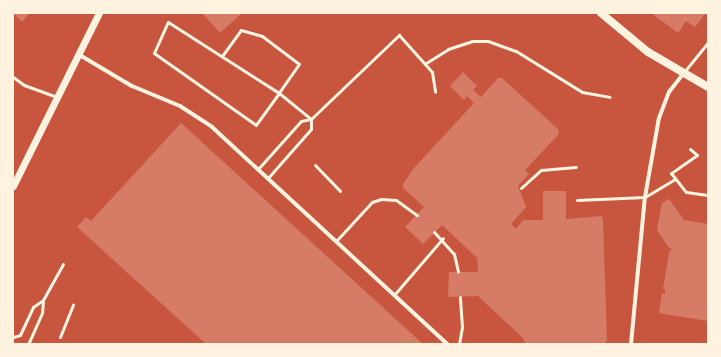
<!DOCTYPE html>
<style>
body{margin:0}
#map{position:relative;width:721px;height:357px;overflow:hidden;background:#c8553d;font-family:Poppins,sans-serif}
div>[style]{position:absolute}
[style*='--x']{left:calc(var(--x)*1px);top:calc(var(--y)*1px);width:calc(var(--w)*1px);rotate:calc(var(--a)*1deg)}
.building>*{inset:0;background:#d67c66}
.service>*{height:3px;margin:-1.5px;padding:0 1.5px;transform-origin:1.5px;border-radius:1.5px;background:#fff3e0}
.minor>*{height:4px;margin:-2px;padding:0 2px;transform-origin:2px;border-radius:2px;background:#fff3e0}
.tertiary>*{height:7px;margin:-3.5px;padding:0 3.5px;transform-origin:3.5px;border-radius:3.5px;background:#fff3e0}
.secondary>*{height:8px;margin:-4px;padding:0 4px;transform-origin:4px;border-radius:4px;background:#fff3e0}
span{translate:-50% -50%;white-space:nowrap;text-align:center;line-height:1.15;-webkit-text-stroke:3px #fff3e0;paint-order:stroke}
.frame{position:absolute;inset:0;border:14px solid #fff3e0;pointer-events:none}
</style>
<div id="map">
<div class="building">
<i style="clip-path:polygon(13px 13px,30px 13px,22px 22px)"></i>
<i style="clip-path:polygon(202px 13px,242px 13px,220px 33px)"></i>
<i style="clip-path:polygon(651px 13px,706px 13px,695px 27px,686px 21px,678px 33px)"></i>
<i style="clip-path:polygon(463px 72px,477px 86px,473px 90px,481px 97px,498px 78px,502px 78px,558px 129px,559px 134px,525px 170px,529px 174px,518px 186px,526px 207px,511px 224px,516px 229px,523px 220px,543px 220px,543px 191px,566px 191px,566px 219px,601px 216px,603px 219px,607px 340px,605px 343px,525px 344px,524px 339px,478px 296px,448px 297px,449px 272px,478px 272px,477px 258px,442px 225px,423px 244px,405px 227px,424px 207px,403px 188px,403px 184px,414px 168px,474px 103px,467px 96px,464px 100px,450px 86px)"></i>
<i style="clip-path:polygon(181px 123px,423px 344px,206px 344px,77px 227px,86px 217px,91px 221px)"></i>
<i style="clip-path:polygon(669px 199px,684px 220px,708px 224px,708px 321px,659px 313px,662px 293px,665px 294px,665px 289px,663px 289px,669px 253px,672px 248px,669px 248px,657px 230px,662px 203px)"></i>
</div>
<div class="service">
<i style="--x:222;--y:56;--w:32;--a:-54"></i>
<i style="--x:241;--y:30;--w:22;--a:16"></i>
<i style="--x:262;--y:36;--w:46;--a:37.1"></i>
<i style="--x:299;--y:64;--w:35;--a:125"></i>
<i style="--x:279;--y:93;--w:39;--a:126"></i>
<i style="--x:256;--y:125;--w:125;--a:-144.8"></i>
<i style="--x:154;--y:53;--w:34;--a:-66"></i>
<i style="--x:168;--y:22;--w:132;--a:32.6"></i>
<i style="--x:279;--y:93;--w:41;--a:39.1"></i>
<i style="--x:311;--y:119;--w:10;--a:90"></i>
<i style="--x:311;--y:129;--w:65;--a:131.3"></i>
<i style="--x:426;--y:63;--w:26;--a:-32"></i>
<i style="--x:448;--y:49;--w:25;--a:-18"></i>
<i style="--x:472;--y:41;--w:16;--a:0"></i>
<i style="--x:488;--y:41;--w:30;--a:20"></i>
<i style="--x:516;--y:51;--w:78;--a:31.8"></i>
<i style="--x:582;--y:92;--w:28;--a:10"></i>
<i style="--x:684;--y:72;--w:38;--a:-51"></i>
<i style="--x:13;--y:77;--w:14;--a:36"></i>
<i style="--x:24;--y:85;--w:35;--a:20"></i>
<i style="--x:690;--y:149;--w:9;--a:41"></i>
<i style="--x:697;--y:155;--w:32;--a:145"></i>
<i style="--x:671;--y:173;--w:24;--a:52"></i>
<i style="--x:686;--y:192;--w:22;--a:8"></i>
<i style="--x:315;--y:165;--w:36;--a:46"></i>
<i style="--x:258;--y:169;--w:64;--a:-48.1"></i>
<i style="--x:301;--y:121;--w:10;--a:-11"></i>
<i style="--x:311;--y:119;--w:122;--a:-43.7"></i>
<i style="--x:399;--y:35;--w:50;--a:48.3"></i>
<i style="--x:432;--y:72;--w:20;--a:81"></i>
<i style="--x:521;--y:188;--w:27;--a:-42"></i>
<i style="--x:541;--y:170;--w:35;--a:-5"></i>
<i style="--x:577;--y:200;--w:68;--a:-2.5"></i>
<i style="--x:645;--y:197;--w:35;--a:-31"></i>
<i style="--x:434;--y:232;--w:30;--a:48"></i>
<i style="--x:454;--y:254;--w:18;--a:77"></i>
<i style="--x:337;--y:240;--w:52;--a:-47.4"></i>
<i style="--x:372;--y:202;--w:9;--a:-18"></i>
<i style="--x:381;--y:199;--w:15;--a:4"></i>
<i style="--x:396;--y:200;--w:26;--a:36"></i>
<i style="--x:394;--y:295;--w:75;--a:-49.3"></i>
<i style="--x:43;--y:300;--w:41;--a:-60.9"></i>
<i style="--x:13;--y:337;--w:7;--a:-16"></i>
<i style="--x:20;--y:335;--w:31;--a:-65"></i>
<i style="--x:33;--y:307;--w:12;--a:-35"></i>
<i style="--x:43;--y:300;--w:13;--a:94"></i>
<i style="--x:42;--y:313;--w:34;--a:114"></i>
<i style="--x:60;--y:337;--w:35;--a:-68"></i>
<i style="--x:459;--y:344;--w:17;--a:-80"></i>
<i style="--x:462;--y:327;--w:30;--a:-94"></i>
</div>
<div class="minor">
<i style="--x:78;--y:54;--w:63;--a:30.7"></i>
<i style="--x:132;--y:86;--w:52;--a:22.6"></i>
<i style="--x:180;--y:106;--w:38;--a:33"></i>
<i style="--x:212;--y:127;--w:320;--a:42.7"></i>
<i style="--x:631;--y:344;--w:148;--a:-84.6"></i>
<i style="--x:645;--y:197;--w:80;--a:-80"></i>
<i style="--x:659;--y:118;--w:28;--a:-69"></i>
<i style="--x:669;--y:92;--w:23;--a:-52"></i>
</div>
<div class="tertiary">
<i style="--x:13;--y:186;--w:193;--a:-63.6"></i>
</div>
<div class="secondary">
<i style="--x:601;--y:13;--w:61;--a:39.7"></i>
<i style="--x:648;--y:52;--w:69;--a:30.3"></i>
</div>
<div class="frame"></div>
</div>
